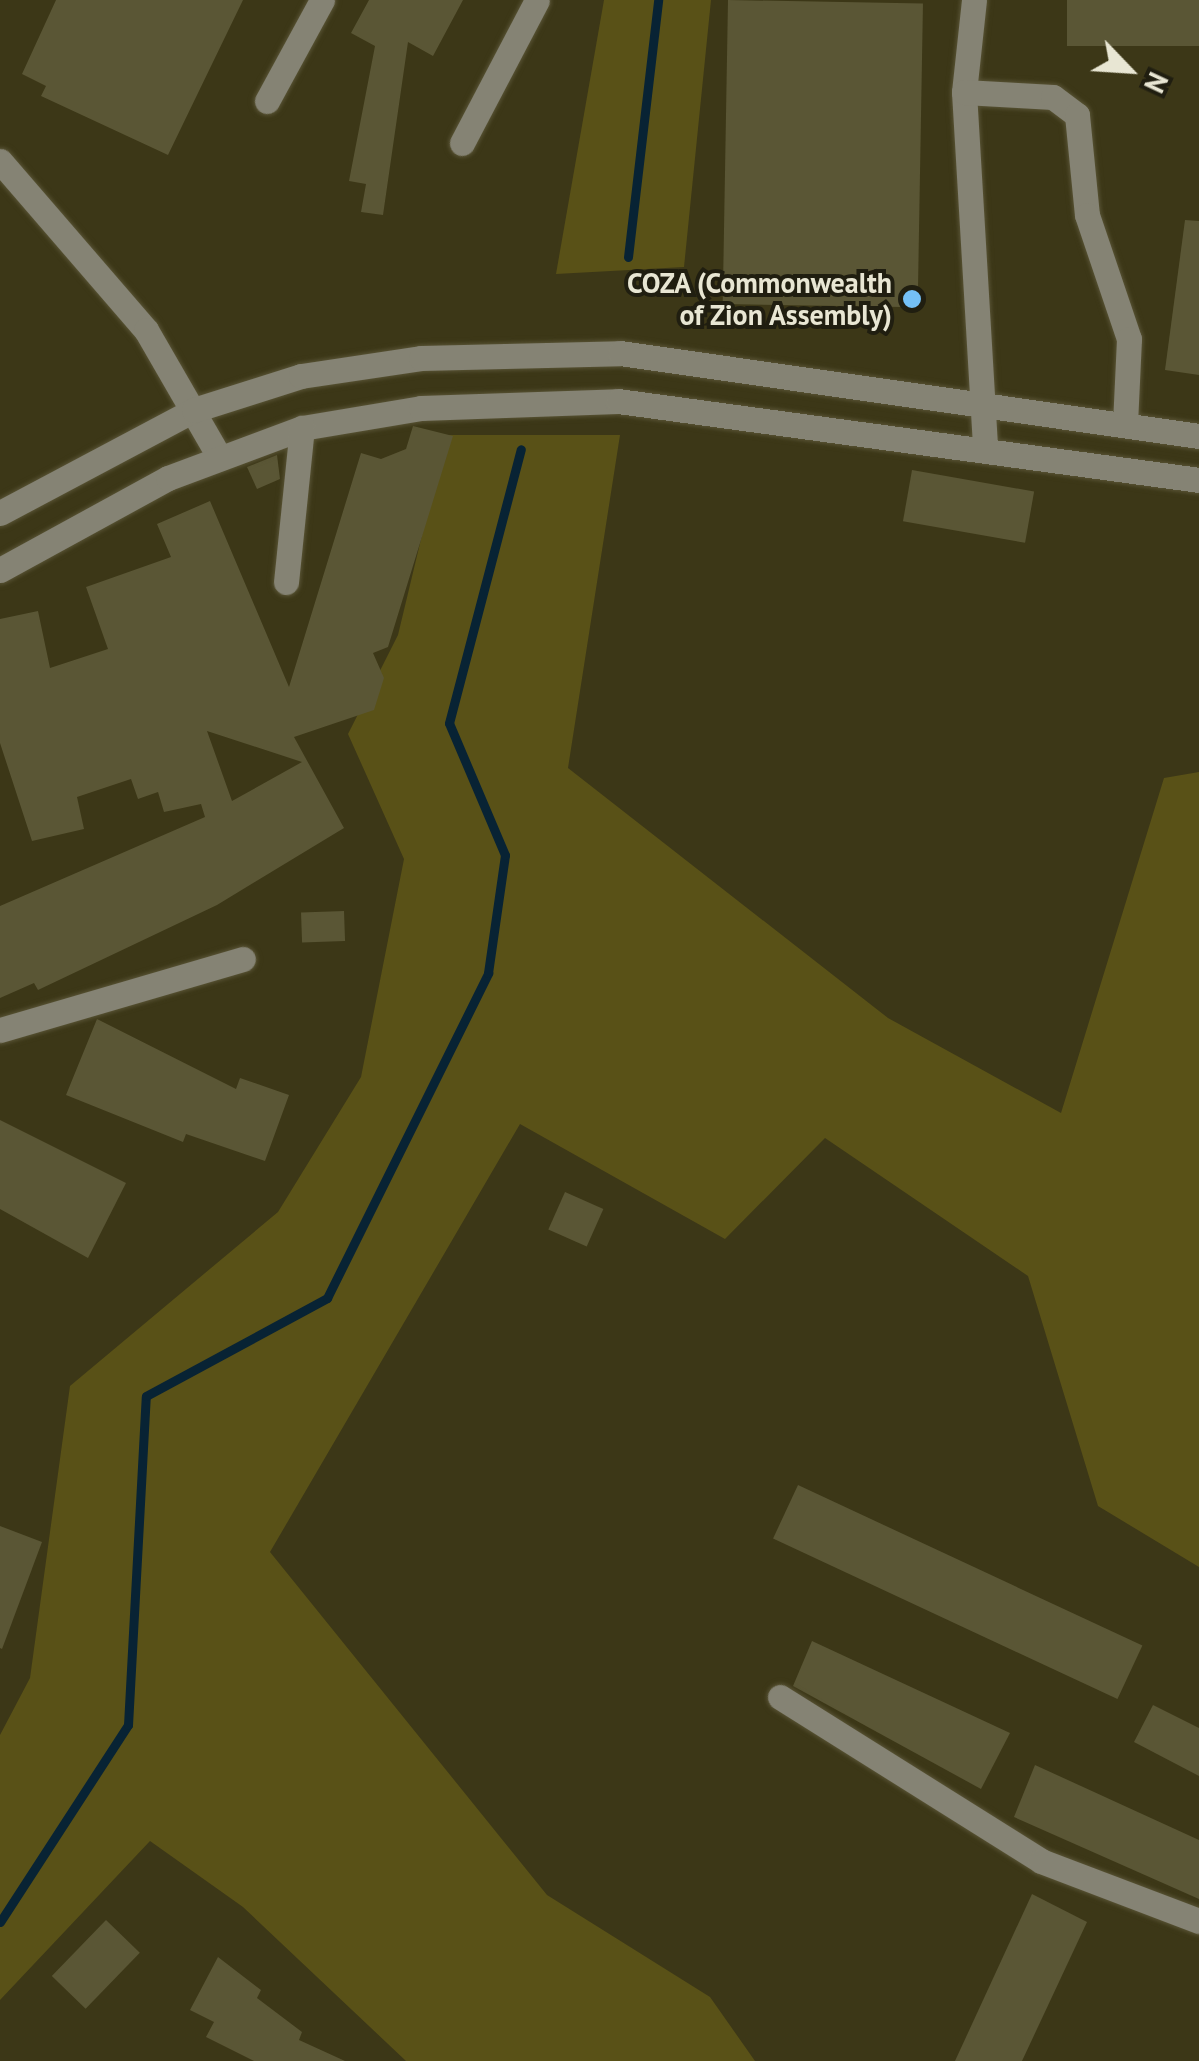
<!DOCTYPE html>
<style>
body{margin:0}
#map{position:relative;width:1199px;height:2061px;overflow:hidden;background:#3c3717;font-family:"PT Sans",sans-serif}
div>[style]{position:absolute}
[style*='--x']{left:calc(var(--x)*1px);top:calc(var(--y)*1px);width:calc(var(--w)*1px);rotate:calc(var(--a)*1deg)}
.green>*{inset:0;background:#595117}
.stream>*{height:9px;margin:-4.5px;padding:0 4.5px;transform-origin:4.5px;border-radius:4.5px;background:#082334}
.building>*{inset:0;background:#5a5635;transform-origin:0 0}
.roads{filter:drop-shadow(0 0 2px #585335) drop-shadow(0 0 2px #585335)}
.minor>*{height:25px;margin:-12.5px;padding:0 12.5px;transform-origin:12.5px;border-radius:12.5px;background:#858374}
.dots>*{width:28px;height:28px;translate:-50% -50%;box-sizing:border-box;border:5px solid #201e10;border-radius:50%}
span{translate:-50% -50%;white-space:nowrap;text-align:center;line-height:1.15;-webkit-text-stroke:8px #201e10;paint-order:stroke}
.poi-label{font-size:28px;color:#e8e6d3;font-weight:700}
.right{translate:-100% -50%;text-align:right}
.north{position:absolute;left:1079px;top:20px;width:100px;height:100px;-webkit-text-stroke:8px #201e10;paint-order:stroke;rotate:115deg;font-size:28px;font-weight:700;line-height:40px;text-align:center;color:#e8e6d3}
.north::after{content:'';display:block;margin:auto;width:35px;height:45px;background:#e8e6d3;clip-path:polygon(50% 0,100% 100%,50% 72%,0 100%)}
</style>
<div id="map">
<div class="green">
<i style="clip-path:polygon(604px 0,711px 0,684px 267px,556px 274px)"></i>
<i style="clip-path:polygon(446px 435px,620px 435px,568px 768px,888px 1018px,1061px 1113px,1164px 778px,1199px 772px,1199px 1567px,1098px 1506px,1028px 1276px,825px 1138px,725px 1239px,520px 1124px,270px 1552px,547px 1895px,710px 1997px,755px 2061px,406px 2061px,243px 1907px,150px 1841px,0 2000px,0 1735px,30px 1678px,70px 1386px,278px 1212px,361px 1077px,404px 859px,348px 734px,398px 635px)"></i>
</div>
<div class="stream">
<i style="--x:628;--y:257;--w:259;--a:-83.3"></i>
<i style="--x:0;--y:1922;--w:235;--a:-57"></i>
<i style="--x:128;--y:1725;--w:329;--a:-86.9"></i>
<i style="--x:146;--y:1396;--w:206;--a:-28.4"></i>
<i style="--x:327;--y:1298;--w:363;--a:-63.6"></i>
<i style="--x:488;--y:973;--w:119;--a:-81.8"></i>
<i style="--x:505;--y:855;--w:143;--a:-113"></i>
<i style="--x:449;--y:723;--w:283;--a:-75.3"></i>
</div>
<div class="building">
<i style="clip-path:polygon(56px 0,243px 0,168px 155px,41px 96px,46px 86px,22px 74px)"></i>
<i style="clip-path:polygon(369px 0,463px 0,433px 56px,408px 42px,383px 215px,361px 212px,366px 184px,349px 181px,375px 46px,351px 33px)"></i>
<i style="left:728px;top:0;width:195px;height:304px;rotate:1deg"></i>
<i style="left:1067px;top:0;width:132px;height:46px"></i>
<i style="clip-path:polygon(1185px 220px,1199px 221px,1199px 375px,1165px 370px)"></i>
<i style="clip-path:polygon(evenodd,413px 426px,453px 436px,388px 647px,373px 653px,384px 678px,374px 710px,294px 737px,344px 828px,217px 905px,38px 990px,34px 983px,0 998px,0 906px,205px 817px,201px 804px,164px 812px,158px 792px,138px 799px,131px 779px,77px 797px,84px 829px,32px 841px,0 743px,0 619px,38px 611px,50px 668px,108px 649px,86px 587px,171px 557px,157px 524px,210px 501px,289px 687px,361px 453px,381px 459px,406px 449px,413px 426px,207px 731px,302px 762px,232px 801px,207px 731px)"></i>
<i style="clip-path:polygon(277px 455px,280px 479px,257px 489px,247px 467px)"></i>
<i style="left:912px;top:470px;width:124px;height:52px;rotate:10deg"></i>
<i style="left:344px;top:911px;width:30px;height:43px;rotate:88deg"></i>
<i style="clip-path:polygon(97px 1019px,236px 1089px,240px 1078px,289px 1095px,265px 1161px,186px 1134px,183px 1142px,66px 1095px)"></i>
<i style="clip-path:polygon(0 1120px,126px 1183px,88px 1258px,0 1209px)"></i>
<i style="left:565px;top:1192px;width:42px;height:41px;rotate:24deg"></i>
<i style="left:798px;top:1485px;width:380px;height:59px;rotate:25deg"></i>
<i style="clip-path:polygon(0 1526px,42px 1542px,2px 1649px,0 1648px)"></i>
<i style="clip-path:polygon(812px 1641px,1010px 1733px,981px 1789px,793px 1686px)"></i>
<i style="clip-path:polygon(1153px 1705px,1199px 1728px,1199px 1776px,1134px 1742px)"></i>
<i style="clip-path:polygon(1035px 1765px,1199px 1840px,1199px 1899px,1014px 1817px)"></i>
<i style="clip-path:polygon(1032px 1894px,1087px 1922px,1022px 2061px,955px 2061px)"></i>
<i style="left:106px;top:1920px;width:47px;height:78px;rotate:44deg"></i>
<i style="clip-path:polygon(218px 1957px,261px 1990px,257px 1998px,302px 2032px,299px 2040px,345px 2061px,254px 2061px,206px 2037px,214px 2022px,190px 2010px)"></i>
</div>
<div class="roads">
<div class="minor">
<i style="--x:974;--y:0;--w:93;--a:96.2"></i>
<i style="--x:964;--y:92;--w:357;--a:86.6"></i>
<i style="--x:964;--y:92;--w:89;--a:3.2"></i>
<i style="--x:1053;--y:97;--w:30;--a:37"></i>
<i style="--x:1077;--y:115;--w:100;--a:84.3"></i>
<i style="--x:1087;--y:215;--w:131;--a:71.3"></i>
<i style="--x:1129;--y:339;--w:86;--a:92.7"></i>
<i style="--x:267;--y:101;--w:115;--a:-61.4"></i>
<i style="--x:462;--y:143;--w:161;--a:-62.3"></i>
<i style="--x:0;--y:161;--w:223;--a:49.2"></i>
<i style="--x:146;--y:330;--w:148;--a:60"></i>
<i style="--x:0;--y:513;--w:220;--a:-28"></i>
<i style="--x:194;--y:410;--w:112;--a:-17.6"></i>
<i style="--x:301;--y:376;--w:121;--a:-8.5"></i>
<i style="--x:421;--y:358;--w:199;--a:-1.4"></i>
<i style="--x:620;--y:353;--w:585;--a:8.16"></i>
<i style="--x:0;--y:570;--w:192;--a:-28.7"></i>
<i style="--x:168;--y:478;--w:143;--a:-20.5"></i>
<i style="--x:302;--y:428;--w:121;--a:-9.5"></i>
<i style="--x:421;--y:408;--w:197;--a:-2"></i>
<i style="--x:618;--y:401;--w:586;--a:7.74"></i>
<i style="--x:286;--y:582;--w:155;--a:-84.1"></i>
<i style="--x:0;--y:1030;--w:253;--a:-16.3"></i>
<i style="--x:780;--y:1697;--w:308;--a:32.1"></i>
<i style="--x:1041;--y:1861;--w:169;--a:20.8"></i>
</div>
</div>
<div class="dots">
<i style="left:912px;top:299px;background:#74c0f6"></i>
</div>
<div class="poi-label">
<span class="right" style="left:892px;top:299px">COZA (Commonwealth<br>of Zion Assembly)</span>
</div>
<div class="north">N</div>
</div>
